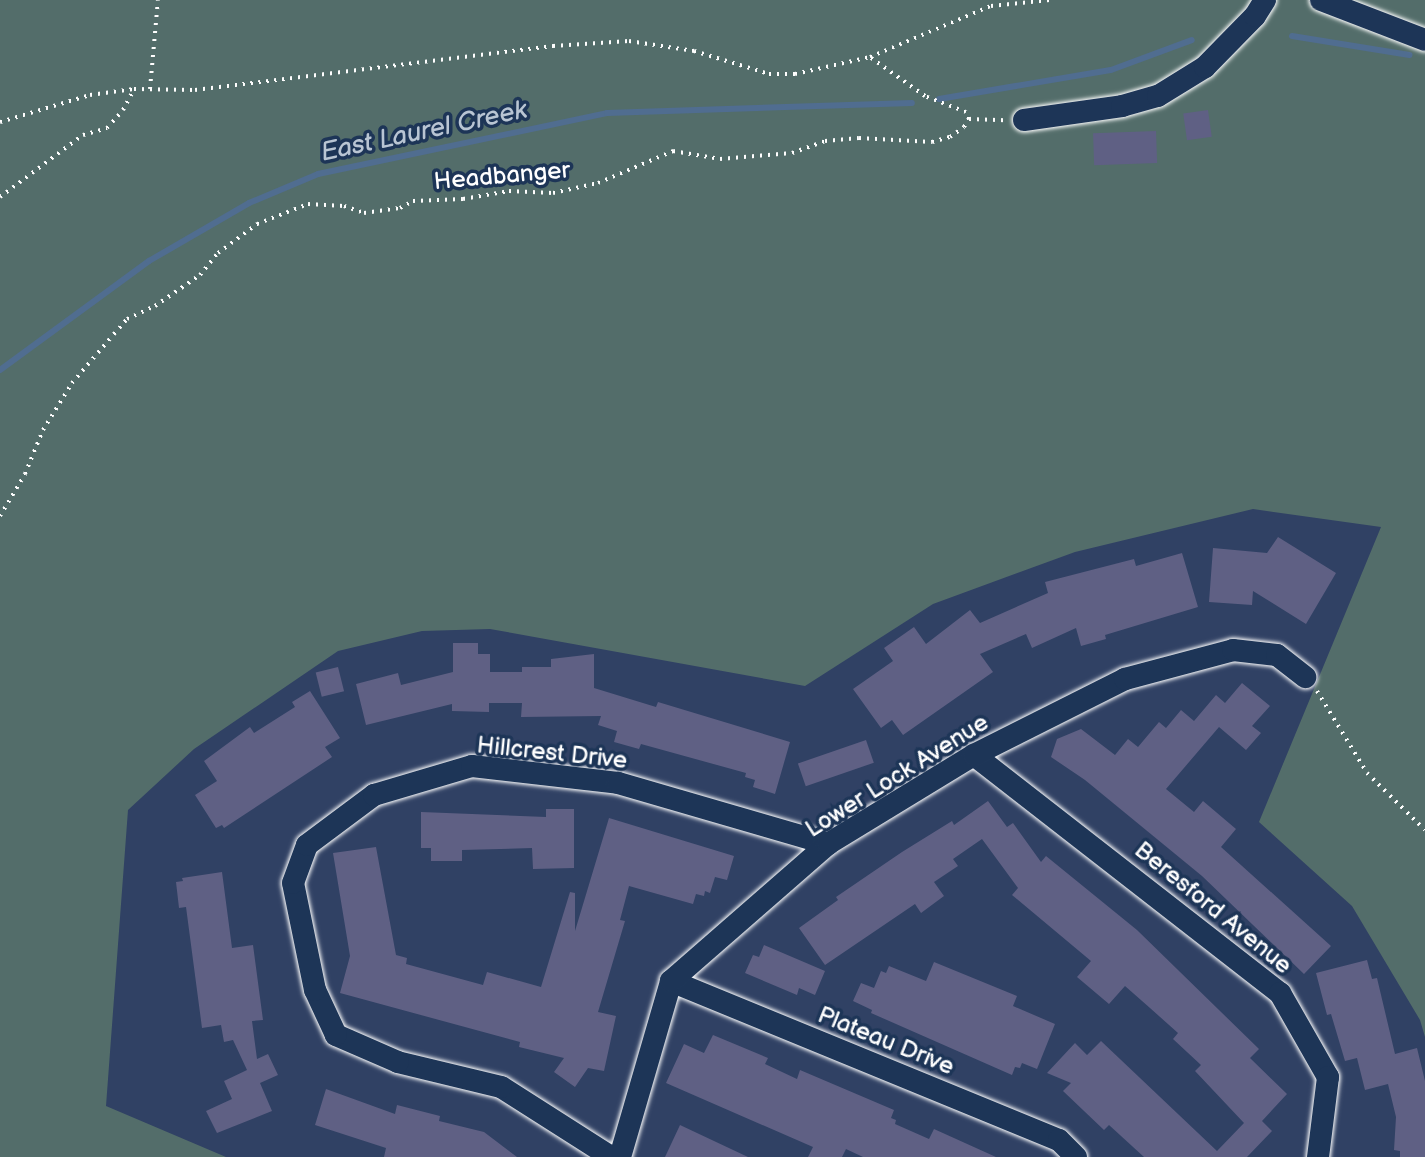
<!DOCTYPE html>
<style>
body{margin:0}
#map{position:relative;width:1425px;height:1157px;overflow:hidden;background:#304164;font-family:"Balsamiq Sans",sans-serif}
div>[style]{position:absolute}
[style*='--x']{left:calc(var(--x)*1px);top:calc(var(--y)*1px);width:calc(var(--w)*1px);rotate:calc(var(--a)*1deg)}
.green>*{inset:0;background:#536d6a}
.stream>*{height:6px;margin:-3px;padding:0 3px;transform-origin:3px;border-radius:3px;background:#506d90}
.building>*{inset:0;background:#5f6084;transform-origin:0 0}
.path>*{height:4px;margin-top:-2px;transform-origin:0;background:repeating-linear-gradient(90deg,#fff 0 2px,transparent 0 8px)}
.roads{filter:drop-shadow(0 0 2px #fff) drop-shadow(0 0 2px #fff)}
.minor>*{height:22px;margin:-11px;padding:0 11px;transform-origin:11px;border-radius:11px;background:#1d3557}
span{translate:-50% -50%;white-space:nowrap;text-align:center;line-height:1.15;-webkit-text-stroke:7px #1d3557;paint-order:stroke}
.street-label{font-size:24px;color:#fff}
.water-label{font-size:26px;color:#b9c5d3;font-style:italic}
</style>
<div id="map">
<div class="green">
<i style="clip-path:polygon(0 0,1425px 0,1425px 1037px,1420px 1020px,1352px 906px,1259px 822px,1381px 527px,1253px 509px,1075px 552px,933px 604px,805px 686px,490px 629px,422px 631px,338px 651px,194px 749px,128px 810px,106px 1106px,226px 1157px,0 1157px)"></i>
</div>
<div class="stream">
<i style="--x:1292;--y:36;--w:119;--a:9.2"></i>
<i style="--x:939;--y:99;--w:174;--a:-9.6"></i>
<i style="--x:1111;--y:70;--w:86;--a:-20.3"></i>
<i style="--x:0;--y:370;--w:185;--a:-36.2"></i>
<i style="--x:149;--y:261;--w:116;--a:-30.1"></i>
<i style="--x:249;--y:203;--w:75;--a:-22.8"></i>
<i style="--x:318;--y:174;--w:295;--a:-11.9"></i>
<i style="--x:607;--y:113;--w:305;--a:-1.9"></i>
</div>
<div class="building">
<i style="left:1208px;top:110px;width:27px;height:25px;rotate:82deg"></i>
<i style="left:1156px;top:131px;width:32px;height:63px;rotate:88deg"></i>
<i style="clip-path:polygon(1278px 537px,1336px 573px,1306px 624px,1253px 591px,1252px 605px,1209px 602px,1213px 548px,1267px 553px)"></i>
<i style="clip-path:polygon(1182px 553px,1198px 607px,1105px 635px,1106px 639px,1081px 646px,1076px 628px,1032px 648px,1026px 634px,980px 654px,993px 672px,903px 735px,892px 720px,881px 728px,853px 689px,893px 661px,884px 648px,914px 627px,926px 644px,970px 610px,980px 623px,1048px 593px,1045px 582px,1134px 559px,1136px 566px)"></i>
<i style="clip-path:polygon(453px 643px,478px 643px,478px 654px,490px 654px,490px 672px,522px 672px,522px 667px,551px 667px,551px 659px,594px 654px,594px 688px,656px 707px,658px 702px,790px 742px,775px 794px,753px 787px,755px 780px,745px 777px,746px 773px,641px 744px,639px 749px,614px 742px,617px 731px,598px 725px,601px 716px,521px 717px,522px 703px,489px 703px,489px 712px,452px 711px,452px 704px,366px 725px,356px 684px,398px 673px,401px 685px,453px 672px)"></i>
<i style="left:338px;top:667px;width:25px;height:23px;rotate:76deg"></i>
<i style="clip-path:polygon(1242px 683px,1270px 706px,1252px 726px,1261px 733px,1246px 750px,1219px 727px,1166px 789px,1194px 812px,1203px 801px,1236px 829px,1221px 847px,1331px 946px,1304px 974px,1202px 876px,1085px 780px,1051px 757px,1057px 739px,1081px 729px,1115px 755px,1128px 739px,1138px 747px,1159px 722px,1166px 728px,1181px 710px,1194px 721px,1216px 695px,1225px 703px)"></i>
<i style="clip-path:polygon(310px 691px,340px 738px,325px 747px,332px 757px,224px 828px,222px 825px,216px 828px,195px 795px,217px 781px,204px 761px,250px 727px,254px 733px,295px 707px,292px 702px)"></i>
<i style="left:866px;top:740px;width:24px;height:72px;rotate:71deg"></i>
<i style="clip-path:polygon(988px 801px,1007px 827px,1013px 823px,1041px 862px,1046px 856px,1137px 930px,1259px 1049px,1250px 1058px,1287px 1094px,1262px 1121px,1272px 1131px,1247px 1157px,1144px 1157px,1109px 1125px,1104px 1130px,1063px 1091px,1071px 1083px,1047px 1073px,1075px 1043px,1087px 1055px,1101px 1041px,1217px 1151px,1244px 1123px,1195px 1071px,1201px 1065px,1173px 1039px,1178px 1033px,1150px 1008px,1125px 986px,1109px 1004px,1077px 977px,1091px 961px,1012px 895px,1018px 888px,982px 839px,953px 859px,958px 866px,934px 882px,944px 896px,921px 913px,915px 904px,825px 965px,799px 928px,838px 900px,836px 897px,902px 852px,952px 821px,954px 825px)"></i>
<i style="clip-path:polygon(546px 809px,574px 809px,574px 868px,533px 869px,532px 848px,462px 850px,462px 861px,431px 861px,431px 848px,421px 848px,421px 812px,546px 817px)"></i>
<i style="clip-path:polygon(609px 818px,734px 856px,727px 880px,715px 877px,710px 893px,705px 891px,704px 896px,696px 894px,693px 904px,629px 886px,620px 920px,625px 921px,598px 1012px,616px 1016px,604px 1071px,588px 1068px,575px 1087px,554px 1072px,564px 1058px,519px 1047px,520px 1042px,340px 993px,350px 956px,333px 853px,376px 847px,396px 955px,407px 958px,406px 964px,483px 985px,487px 972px,541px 987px,570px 892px,575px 893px,575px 931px)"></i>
<i style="clip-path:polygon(222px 872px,232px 948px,253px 945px,263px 1020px,252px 1021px,257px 1059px,268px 1054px,278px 1075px,260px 1083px,272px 1111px,217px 1133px,206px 1111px,232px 1099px,224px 1081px,247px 1070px,233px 1040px,224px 1042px,221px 1025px,202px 1028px,186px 907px,179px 908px,176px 882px,183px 881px,182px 878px)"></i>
<i style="clip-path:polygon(764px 945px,825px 971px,815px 995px,799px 988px,797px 995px,745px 973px,753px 955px,759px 957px)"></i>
<i style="clip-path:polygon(1367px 960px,1372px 979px,1377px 978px,1395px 1054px,1417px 1048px,1425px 1081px,1425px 1157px,1400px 1157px,1400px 1151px,1394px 1150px,1396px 1117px,1388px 1084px,1365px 1090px,1357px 1058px,1345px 1061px,1331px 1014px,1327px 1015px,1316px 973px)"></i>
<i style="clip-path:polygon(934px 962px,1017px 996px,1013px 1006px,1055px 1024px,1037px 1069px,1022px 1063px,1020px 1068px,1015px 1067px,1012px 1075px,871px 1013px,872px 1010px,853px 1001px,861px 983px,874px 988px,881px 971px,886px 973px,889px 966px,926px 981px)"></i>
<i style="clip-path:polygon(713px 1035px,768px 1058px,765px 1064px,797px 1079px,800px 1070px,894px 1110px,891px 1118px,896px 1120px,895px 1124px,929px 1139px,934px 1129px,996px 1157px,863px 1157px,846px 1149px,842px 1157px,808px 1157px,813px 1147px,666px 1083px,684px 1044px,704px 1053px)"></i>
<i style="clip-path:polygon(326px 1089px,395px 1114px,397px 1105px,440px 1116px,439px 1121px,484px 1132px,517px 1157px,384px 1157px,386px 1148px,315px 1125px)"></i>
<i style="clip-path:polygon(680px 1125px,748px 1157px,665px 1157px)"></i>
</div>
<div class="path">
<i style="--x:150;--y:89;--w:89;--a:-84.9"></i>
<i style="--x:969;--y:119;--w:36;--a:2"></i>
<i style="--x:0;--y:122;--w:94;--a:-16.7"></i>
<i style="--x:90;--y:95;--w:44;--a:-7.8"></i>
<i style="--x:134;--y:89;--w:61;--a:0.9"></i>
<i style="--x:195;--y:90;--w:361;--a:-7"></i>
<i style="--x:553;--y:46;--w:76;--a:-3.8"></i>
<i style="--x:629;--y:41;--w:66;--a:8.7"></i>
<i style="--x:694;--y:51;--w:78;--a:17"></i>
<i style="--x:769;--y:74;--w:26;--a:0"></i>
<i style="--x:795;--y:74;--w:77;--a:-12.8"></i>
<i style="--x:870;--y:57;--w:131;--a:-22.9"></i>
<i style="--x:991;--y:6;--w:59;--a:-5.8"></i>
<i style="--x:0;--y:197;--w:104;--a:-36.8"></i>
<i style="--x:83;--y:135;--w:25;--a:-16"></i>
<i style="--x:107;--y:128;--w:24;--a:-48"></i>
<i style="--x:123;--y:110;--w:24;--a:-62"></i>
<i style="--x:0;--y:516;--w:49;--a:-59.2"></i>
<i style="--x:25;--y:474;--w:48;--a:-67.8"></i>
<i style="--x:43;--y:430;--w:55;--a:-58.3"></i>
<i style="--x:72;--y:383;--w:65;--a:-49.4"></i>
<i style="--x:114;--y:334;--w:20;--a:-49"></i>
<i style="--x:127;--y:319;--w:31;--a:-25"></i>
<i style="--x:155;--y:306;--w:55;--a:-34.6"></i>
<i style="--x:200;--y:275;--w:28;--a:-51"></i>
<i style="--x:218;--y:253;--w:49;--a:-36.6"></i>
<i style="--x:257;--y:224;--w:55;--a:-21.4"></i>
<i style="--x:308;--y:204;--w:36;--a:3"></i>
<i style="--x:344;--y:206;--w:21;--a:19"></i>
<i style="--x:364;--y:213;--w:36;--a:-8"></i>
<i style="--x:400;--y:208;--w:15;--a:-28"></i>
<i style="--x:413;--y:201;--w:50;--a:-2.3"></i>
<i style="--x:463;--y:199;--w:47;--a:-9.9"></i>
<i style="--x:509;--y:191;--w:44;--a:2.6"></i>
<i style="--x:553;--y:193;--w:46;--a:-12.5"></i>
<i style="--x:598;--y:183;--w:82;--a:-23.1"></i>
<i style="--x:673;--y:151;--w:48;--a:9.7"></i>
<i style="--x:720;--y:159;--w:72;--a:-4.8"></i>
<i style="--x:792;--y:153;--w:35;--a:-20"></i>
<i style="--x:825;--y:141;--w:34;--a:-5"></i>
<i style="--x:859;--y:138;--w:73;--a:3.1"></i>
<i style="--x:932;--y:142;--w:19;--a:-16"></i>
<i style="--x:950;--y:137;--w:17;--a:-36"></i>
<i style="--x:964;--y:127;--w:9;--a:-58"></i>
<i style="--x:969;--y:119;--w:8;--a:-113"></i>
<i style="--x:966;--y:112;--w:44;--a:-158.7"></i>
<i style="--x:925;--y:96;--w:67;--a:-144.7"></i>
<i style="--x:1317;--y:691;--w:96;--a:58.6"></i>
<i style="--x:1367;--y:773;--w:81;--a:44.5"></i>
</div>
<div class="roads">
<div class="minor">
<i style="--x:1321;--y:0;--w:111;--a:21"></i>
<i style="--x:1024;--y:120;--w:99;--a:-8.1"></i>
<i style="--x:1122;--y:106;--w:37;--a:-16"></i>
<i style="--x:1158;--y:96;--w:55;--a:-31.7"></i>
<i style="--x:1205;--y:67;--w:71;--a:-45.6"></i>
<i style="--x:1255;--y:16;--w:19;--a:-58"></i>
<i style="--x:974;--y:755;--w:388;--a:37.9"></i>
<i style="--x:1280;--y:993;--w:97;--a:60.3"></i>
<i style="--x:1328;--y:1077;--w:81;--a:97.1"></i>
<i style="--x:671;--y:981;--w:419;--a:22.3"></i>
<i style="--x:1059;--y:1140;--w:24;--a:45"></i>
<i style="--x:611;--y:1157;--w:130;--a:-147.5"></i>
<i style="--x:501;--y:1087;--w:106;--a:-166.4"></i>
<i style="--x:398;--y:1062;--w:68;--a:-156.5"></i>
<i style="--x:336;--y:1035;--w:50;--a:-115"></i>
<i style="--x:315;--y:990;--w:109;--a:-101.6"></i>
<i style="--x:293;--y:883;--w:40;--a:-69.8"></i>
<i style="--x:307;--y:845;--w:84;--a:-36.7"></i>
<i style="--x:374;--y:795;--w:102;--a:-16.5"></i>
<i style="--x:472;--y:766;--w:147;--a:6.6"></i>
<i style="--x:618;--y:783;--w:219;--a:16.2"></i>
<i style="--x:620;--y:1157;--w:183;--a:-73.8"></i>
<i style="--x:671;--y:981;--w:208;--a:-41.1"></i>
<i style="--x:828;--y:844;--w:171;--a:-31.4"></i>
<i style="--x:974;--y:755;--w:169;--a:-26.7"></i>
<i style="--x:1125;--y:679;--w:112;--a:-15"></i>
<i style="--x:1233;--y:650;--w:44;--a:6.5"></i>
<i style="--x:1277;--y:655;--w:36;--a:38"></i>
</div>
</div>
<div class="street-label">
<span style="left:502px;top:176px;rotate:-5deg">Headbanger</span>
<span style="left:552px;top:753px;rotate:6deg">Hillcrest Drive</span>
<span style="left:897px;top:776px;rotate:-32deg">Lower Lock Avenue</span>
<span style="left:1213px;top:908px;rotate:39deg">Beresford Avenue</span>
<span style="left:886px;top:1041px;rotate:22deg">Plateau Drive</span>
</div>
<div class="water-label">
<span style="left:424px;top:132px;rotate:-12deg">East Laurel Creek</span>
</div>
</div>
